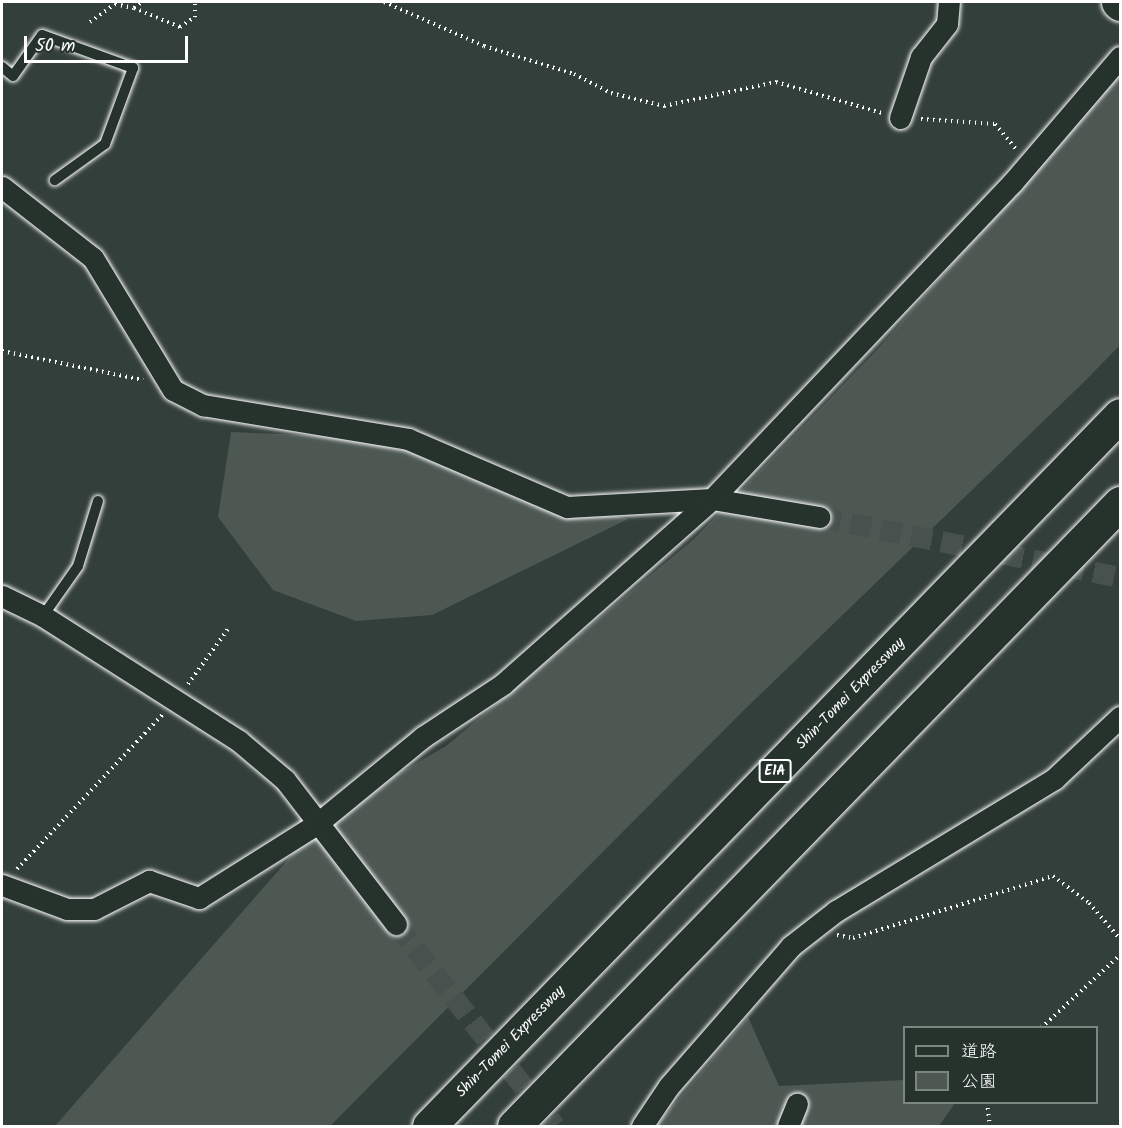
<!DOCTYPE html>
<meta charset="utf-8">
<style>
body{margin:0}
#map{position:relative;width:1122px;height:1128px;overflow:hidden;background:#333f3a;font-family:Kalam,"Klee One",sans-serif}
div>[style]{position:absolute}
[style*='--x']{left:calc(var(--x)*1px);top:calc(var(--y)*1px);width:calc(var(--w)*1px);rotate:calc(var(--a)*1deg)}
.green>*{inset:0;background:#4d5853}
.minor-tunnel>*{height:21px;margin-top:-10.5px;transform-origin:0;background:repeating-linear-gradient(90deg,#47524e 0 21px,transparent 0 31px)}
.path>*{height:4px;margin-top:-2px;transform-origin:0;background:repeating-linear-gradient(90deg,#fff 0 1.5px,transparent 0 6px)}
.roads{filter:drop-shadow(0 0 2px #fff) drop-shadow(0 0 2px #fff)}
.service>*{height:10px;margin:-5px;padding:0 5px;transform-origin:5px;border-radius:5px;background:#26332d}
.minor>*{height:21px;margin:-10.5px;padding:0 10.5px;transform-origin:10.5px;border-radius:10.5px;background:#26332d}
.primary>*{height:33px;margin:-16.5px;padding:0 16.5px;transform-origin:16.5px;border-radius:16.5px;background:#26332d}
.motorway>*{height:33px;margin:-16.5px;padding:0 16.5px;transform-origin:16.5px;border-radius:16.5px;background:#26332d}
span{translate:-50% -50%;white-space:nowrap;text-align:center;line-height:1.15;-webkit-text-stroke:4.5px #26332d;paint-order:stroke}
.shield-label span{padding:2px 4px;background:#26332d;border:2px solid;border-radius:4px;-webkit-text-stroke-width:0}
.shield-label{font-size:14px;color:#fff;font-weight:700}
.street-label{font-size:15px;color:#fff}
.frame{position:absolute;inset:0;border:3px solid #fff;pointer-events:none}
.legend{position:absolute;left:903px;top:1026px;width:195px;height:78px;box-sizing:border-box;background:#26332d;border:2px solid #7d8581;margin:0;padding:8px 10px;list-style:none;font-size:18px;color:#fff}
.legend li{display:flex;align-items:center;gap:12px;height:30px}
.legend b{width:30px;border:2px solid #7d8581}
.scale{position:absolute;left:24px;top:36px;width:164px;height:27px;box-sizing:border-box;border:3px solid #fff;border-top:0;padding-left:8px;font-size:18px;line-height:21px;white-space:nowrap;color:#fff;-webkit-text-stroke:4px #26332d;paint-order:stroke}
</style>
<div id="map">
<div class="green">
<i style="clip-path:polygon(1120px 72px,1120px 345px,1084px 382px,743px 711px,330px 1126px,55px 1126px,327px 815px,446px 746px,694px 539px,877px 350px)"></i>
<i style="clip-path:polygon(231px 432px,408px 439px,530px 492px,628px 519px,432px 615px,356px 621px,273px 590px,218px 517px)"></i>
<i style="clip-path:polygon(748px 1017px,779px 1086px,904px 1080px,904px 1102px,955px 1103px,939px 1126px,656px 1126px)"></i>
</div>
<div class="minor-tunnel">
<i style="--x:820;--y:517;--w:306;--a:11.3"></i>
<i style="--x:396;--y:924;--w:257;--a:51.8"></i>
</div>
<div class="path">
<i style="--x:384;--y:2;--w:109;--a:23.7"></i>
<i style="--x:484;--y:46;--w:94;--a:17.3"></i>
<i style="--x:574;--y:74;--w:42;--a:27.2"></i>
<i style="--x:611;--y:93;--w:55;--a:13.8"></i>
<i style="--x:664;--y:106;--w:115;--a:-12.1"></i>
<i style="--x:776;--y:82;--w:110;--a:16.3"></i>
<i style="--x:134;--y:8;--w:50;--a:22.4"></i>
<i style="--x:180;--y:27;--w:18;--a:-34"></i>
<i style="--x:195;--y:17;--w:15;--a:-90"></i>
<i style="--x:90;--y:22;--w:31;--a:-36"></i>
<i style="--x:115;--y:4;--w:19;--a:12"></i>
<i style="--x:134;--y:8;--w:10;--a:-37"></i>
<i style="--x:921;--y:119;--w:74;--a:3.9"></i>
<i style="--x:995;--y:124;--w:33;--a:50"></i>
<i style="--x:2;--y:351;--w:144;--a:11.6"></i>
<i style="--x:188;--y:684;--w:68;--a:-54"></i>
<i style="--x:17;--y:869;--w:212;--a:-46.7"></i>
<i style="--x:837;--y:935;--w:16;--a:11"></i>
<i style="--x:853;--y:938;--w:209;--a:-17.2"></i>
<i style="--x:1053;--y:876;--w:45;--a:36.9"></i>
<i style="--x:1089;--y:903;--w:48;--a:49.3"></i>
<i style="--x:1041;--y:1028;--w:108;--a:-42.7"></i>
<i style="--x:987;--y:1102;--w:24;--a:83"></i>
</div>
<div class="roads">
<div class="service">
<i style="--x:2;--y:67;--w:14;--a:39"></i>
<i style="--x:13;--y:76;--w:50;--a:-54.7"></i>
<i style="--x:42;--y:35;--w:97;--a:19.9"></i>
<i style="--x:133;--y:68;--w:81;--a:110.2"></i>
<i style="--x:105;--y:144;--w:62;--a:144.2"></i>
<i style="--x:43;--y:616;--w:61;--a:-55"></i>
<i style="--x:78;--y:566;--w:68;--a:-72.9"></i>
</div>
<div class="minor">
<i style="--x:900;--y:118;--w:65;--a:-71"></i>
<i style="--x:921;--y:57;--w:42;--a:-51.8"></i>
<i style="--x:947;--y:24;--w:22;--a:-85"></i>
<i style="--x:2;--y:187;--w:115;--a:38"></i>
<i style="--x:93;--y:258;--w:154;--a:58.8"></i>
<i style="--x:173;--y:390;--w:34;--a:27"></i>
<i style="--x:203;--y:405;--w:208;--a:9.4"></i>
<i style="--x:408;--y:439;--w:173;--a:23.2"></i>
<i style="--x:567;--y:507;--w:145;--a:-3.2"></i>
<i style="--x:712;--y:499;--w:109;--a:9.5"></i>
<i style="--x:2;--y:596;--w:46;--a:26"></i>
<i style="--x:43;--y:616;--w:232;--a:32.5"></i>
<i style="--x:239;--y:741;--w:60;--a:40.3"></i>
<i style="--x:285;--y:780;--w:182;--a:52.4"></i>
<i style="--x:2;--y:885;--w:69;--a:20.3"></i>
<i style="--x:67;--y:909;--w:27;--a:0"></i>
<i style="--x:94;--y:909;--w:62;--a:-27"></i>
<i style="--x:149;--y:881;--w:53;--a:18.8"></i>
<i style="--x:199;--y:898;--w:141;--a:-32.2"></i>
<i style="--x:318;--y:823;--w:136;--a:-39.3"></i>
<i style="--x:423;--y:737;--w:96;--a:-33.5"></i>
<i style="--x:503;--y:684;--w:279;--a:-41.5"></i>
<i style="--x:712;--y:499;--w:436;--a:-46.5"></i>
<i style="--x:1012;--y:183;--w:166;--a:-49.4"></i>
<i style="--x:642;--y:1126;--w:48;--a:-56"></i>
<i style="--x:669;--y:1086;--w:186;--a:-48.9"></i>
<i style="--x:791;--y:946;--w:57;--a:-37.9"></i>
<i style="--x:836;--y:911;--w:255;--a:-31.2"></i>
<i style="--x:1054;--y:779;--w:91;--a:-43.2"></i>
<i style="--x:788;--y:1126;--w:24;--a:-68"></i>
</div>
<div class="primary">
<i style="--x:1118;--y:2;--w:3;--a:45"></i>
</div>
<div class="motorway">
<i style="--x:429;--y:1126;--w:991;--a:-45.82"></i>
<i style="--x:514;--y:1126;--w:869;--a:-45.79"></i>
</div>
</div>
<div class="shield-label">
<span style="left:775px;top:771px">E1A</span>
</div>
<div class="street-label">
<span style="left:851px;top:694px;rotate:-46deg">Shin-Tomei Expressway</span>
<span style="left:511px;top:1042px;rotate:-46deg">Shin-Tomei Expressway</span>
</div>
<div class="frame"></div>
<ul class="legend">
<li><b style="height:8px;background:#26332d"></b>道路</li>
<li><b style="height:16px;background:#4d5853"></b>公園</li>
</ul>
<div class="scale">50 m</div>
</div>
